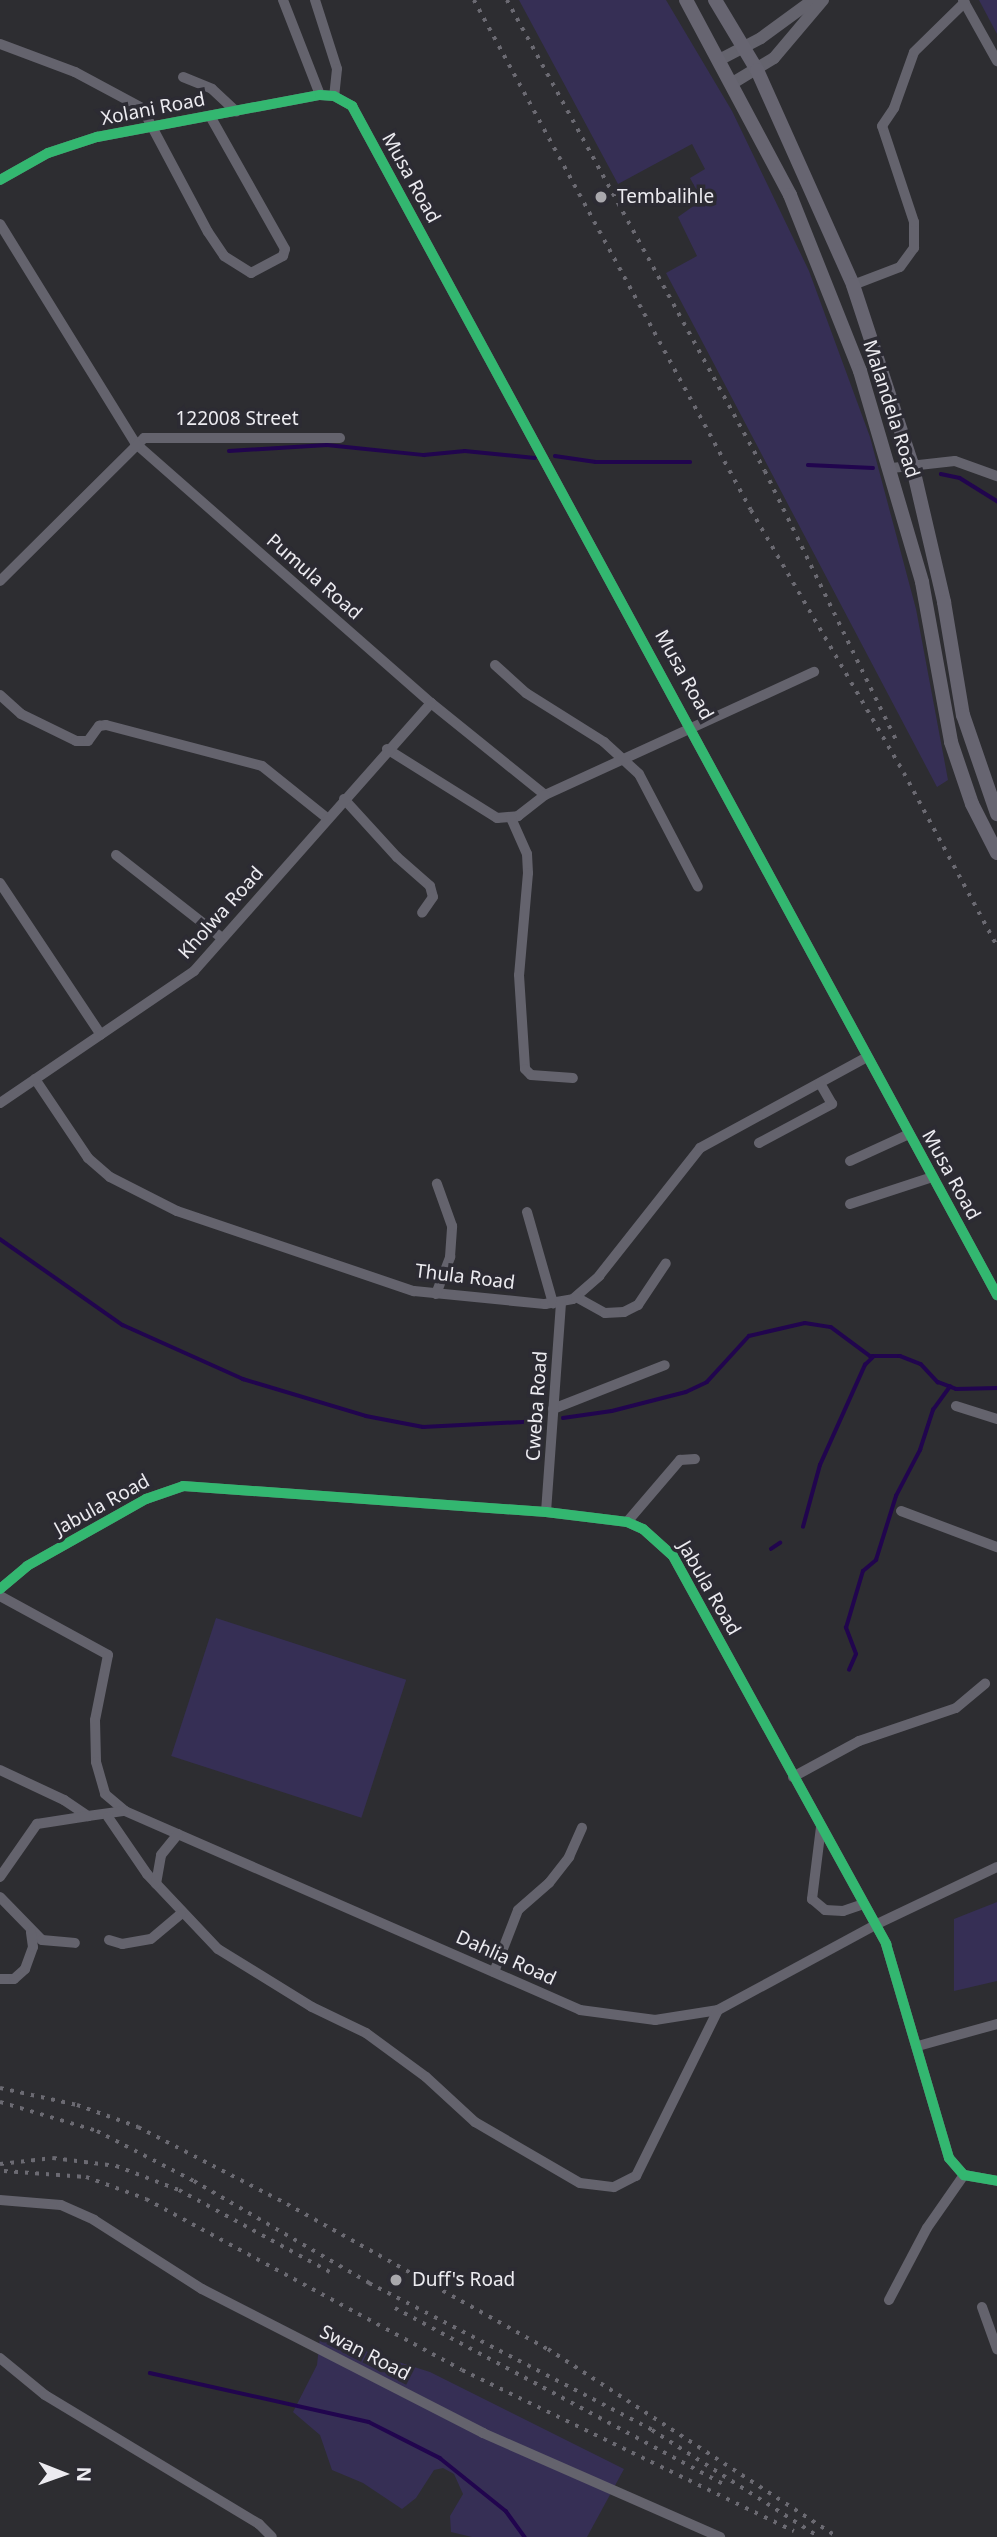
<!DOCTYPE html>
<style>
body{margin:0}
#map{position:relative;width:997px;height:2537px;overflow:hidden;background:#2d2d31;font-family:"Noto Sans",sans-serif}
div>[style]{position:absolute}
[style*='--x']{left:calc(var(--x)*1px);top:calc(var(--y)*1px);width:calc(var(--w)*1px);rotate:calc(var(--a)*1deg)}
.green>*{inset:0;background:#362f55;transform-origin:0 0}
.stream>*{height:3.5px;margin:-1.75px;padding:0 1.75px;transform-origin:1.75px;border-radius:1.75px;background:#21054e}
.minor>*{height:10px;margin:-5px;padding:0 5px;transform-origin:5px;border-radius:5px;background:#64636d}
.tertiary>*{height:12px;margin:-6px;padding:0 6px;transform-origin:6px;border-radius:6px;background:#64636d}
.secondary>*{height:14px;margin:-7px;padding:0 7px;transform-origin:7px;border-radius:7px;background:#676571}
.rail>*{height:3.5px;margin-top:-1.75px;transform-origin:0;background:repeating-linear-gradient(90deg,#6b6a72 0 3.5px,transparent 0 10.5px)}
.cycleway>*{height:10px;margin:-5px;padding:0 5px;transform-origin:5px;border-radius:5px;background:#33b770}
.dots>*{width:19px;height:19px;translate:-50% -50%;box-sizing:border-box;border:4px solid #2c2b33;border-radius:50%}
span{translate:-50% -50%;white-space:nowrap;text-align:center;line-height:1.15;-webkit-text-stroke:7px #2c2b33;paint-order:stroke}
.street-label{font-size:19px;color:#ecebf0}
.poi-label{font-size:19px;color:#ecebf0}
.left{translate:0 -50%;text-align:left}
.north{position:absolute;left:28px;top:2439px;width:70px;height:70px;-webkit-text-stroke:5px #2c2b33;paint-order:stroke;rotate:91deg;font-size:19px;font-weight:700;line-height:28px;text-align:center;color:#ecebf0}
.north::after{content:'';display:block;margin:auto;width:24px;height:32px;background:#ecebf0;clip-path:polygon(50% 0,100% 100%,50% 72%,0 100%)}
</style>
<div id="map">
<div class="green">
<i style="clip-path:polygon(519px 0,666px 0,732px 111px,809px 271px,870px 437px,916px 609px,948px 780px,937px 787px,666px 273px,697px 256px,678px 217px,702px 200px,690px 178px,705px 169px,692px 144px,618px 184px)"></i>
<i style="clip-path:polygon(979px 0,997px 0,997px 34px)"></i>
<i style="left:216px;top:1618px;width:200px;height:145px;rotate:18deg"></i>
<i style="clip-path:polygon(997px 1902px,997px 1981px,954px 1991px,954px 1919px)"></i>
<i style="clip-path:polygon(321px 2328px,370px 2353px,430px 2372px,624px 2469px,587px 2537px,472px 2537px,451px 2532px,450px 2516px,463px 2494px,454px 2474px,443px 2468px,434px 2470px,416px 2498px,402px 2509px,363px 2483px,332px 2470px,320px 2435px,293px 2412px,317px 2365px)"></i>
</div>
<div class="stream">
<i style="--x:229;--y:451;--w:98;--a:-3.5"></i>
<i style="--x:327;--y:445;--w:98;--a:5.9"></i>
<i style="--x:424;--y:455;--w:41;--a:-5.6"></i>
<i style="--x:465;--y:451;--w:70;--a:5.7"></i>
<i style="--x:555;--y:456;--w:41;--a:8.3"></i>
<i style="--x:596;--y:462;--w:94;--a:0"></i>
<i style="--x:808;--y:465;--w:65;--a:2.6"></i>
<i style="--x:941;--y:474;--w:19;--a:12"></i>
<i style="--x:960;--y:478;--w:44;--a:31.9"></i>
<i style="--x:0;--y:1239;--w:150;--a:35"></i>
<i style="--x:123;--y:1325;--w:132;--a:24.2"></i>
<i style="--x:243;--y:1379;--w:128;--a:16.7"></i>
<i style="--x:366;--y:1416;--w:58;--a:10.9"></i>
<i style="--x:423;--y:1427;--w:119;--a:-2.9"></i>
<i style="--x:563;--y:1418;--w:49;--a:-8.1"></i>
<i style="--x:612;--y:1411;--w:76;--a:-14.4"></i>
<i style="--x:686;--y:1392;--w:23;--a:-25"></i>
<i style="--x:707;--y:1382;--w:62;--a:-47.6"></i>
<i style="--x:749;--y:1336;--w:57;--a:-13.1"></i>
<i style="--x:805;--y:1323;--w:26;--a:9"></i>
<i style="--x:831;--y:1327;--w:49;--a:36.6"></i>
<i style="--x:870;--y:1356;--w:30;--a:0"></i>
<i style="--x:900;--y:1356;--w:22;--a:21"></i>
<i style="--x:921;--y:1364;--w:25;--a:47"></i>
<i style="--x:938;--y:1382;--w:19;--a:21"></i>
<i style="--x:956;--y:1389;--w:41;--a:-1.4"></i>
<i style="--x:803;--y:1527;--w:64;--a:-74.7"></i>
<i style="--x:820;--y:1465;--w:110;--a:-65.8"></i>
<i style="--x:865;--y:1365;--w:11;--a:-45"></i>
<i style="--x:771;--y:1549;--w:11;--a:-34"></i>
<i style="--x:849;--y:1670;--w:17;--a:-66"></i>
<i style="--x:856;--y:1654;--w:28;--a:-111"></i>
<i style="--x:846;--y:1628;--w:59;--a:-73.4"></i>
<i style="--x:863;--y:1571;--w:17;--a:-40"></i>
<i style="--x:876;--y:1560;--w:67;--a:-72.6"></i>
<i style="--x:896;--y:1496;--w:52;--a:-62.4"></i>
<i style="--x:920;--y:1450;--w:42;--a:-72"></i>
<i style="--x:933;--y:1410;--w:29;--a:-54"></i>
<i style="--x:150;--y:2373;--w:224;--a:12.6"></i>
<i style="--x:369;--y:2422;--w:80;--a:26.9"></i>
<i style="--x:440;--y:2458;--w:85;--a:38.8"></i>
<i style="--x:506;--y:2511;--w:32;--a:54"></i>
</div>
<div class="minor">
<i style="--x:283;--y:0;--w:102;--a:68.7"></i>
<i style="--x:315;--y:0;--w:72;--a:72.3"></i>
<i style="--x:337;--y:69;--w:27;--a:96"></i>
<i style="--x:963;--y:0;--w:70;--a:60.9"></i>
<i style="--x:0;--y:44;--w:80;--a:20.5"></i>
<i style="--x:75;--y:72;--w:76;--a:28.2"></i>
<i style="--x:142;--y:108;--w:140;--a:62"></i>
<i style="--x:208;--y:232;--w:29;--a:56"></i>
<i style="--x:224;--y:256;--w:32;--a:32"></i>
<i style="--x:251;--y:273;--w:36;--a:-28"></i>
<i style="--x:283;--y:256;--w:7;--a:-74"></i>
<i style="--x:285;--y:249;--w:153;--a:-119.4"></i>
<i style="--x:183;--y:77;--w:31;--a:22"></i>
<i style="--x:212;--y:89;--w:33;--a:43"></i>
<i style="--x:0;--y:180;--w:55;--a:-29.4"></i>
<i style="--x:48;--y:153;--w:52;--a:-18.1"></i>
<i style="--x:97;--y:137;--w:227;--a:-10.7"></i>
<i style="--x:320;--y:95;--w:14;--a:4"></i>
<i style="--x:334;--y:96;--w:21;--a:29"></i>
<i style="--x:352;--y:106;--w:1353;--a:61.52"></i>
<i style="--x:0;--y:224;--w:257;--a:58.3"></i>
<i style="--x:135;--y:443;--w:394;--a:41.3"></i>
<i style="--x:431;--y:703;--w:146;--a:38.9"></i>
<i style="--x:545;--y:795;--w:296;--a:-24.6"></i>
<i style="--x:853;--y:285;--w:50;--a:-21"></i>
<i style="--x:900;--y:267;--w:24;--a:-54"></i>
<i style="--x:914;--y:248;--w:26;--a:-90"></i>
<i style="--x:914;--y:222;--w:101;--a:-108.4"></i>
<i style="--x:882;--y:126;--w:22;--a:-56"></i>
<i style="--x:894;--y:108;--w:59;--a:-70.3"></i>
<i style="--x:914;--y:52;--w:71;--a:-44.4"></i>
<i style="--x:892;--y:468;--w:63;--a:-6.3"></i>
<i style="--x:955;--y:461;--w:45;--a:19.7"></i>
<i style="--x:0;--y:581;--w:203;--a:-44.8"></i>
<i style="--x:144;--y:438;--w:196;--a:0"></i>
<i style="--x:495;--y:665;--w:42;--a:42.1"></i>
<i style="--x:526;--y:693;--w:92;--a:32.1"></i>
<i style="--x:604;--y:742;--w:47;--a:42.4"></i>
<i style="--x:639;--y:774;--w:127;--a:62.4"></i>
<i style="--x:0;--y:695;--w:28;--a:42"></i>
<i style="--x:21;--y:714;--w:61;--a:26.1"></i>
<i style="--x:76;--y:741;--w:12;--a:0"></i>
<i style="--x:88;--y:741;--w:19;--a:-54"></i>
<i style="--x:99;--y:726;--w:7;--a:-8"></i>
<i style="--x:106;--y:725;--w:161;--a:14.7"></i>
<i style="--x:262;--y:766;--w:83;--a:38.7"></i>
<i style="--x:387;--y:749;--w:130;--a:32.1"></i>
<i style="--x:497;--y:818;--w:21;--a:-5"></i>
<i style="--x:518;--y:816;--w:34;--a:-38"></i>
<i style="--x:344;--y:799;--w:79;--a:47.6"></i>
<i style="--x:397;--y:857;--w:44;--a:41.3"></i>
<i style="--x:430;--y:886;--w:11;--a:75"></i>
<i style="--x:433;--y:897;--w:19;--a:125"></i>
<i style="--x:511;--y:818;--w:39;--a:66"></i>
<i style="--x:527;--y:854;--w:19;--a:87"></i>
<i style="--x:528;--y:873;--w:102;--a:95"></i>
<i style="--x:519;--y:975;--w:94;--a:86.3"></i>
<i style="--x:525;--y:1069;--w:8;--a:45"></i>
<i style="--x:531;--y:1075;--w:42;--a:4.1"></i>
<i style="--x:116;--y:855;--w:135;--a:38.1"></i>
<i style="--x:0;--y:883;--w:182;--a:56.4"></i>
<i style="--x:35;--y:1079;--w:95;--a:56.1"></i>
<i style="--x:88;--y:1158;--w:29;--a:41"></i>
<i style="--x:110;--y:1177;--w:75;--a:26.9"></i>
<i style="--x:177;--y:1211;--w:250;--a:18.7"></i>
<i style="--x:414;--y:1291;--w:132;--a:5.7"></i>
<i style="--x:545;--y:1304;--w:28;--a:-10"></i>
<i style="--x:573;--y:1299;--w:35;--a:-41"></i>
<i style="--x:599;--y:1276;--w:163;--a:-51.7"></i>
<i style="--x:700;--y:1148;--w:190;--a:-28.6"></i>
<i style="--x:0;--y:1103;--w:235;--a:-34.2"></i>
<i style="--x:194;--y:971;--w:358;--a:-48.5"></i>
<i style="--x:759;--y:1143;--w:83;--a:-28.1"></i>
<i style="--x:832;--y:1104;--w:24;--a:-120"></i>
<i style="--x:850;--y:1161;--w:65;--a:-24.6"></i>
<i style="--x:850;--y:1204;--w:86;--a:-18.2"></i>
<i style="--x:527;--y:1212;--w:95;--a:74.1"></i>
<i style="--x:436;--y:1294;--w:40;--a:-69"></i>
<i style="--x:450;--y:1257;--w:31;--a:-86"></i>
<i style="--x:452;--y:1226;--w:45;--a:-109.7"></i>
<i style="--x:576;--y:1297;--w:33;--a:29"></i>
<i style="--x:605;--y:1313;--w:19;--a:-3"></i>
<i style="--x:624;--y:1312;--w:16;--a:-27"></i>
<i style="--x:638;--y:1305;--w:50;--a:-56.3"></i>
<i style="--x:956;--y:1406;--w:43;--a:17.6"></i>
<i style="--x:553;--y:1409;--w:120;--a:-21.4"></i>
<i style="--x:901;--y:1511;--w:103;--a:20.6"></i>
<i style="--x:546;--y:1512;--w:210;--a:-85.9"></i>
<i style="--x:627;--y:1522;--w:82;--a:-49.5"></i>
<i style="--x:680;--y:1460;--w:15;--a:-4"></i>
<i style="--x:0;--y:1589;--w:35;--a:-40"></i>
<i style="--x:27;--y:1566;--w:137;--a:-29.4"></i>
<i style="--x:146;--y:1499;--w:39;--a:-19"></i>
<i style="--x:183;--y:1486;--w:364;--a:4.1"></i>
<i style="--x:546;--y:1512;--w:82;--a:7"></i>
<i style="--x:627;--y:1522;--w:17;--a:24"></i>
<i style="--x:643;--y:1529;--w:40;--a:42"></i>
<i style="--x:673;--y:1556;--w:443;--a:61.2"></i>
<i style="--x:886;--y:1944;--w:223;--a:73.6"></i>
<i style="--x:949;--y:2158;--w:23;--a:49"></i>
<i style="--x:964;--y:2175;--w:34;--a:10"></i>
<i style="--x:0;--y:1596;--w:123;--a:28.6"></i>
<i style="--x:108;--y:1655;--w:66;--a:101.3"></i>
<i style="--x:95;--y:1720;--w:42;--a:88.6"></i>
<i style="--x:96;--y:1762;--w:33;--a:74"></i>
<i style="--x:105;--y:1794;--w:26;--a:40"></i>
<i style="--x:125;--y:1811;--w:497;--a:23.6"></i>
<i style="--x:580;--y:2010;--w:76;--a:7.6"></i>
<i style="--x:655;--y:2020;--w:64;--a:-9"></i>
<i style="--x:718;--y:2010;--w:179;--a:-28.4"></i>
<i style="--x:875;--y:1925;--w:135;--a:-25.4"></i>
<i style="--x:0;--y:1770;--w:71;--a:25.1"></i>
<i style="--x:64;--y:1800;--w:29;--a:34"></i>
<i style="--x:88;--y:1816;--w:37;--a:-8"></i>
<i style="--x:793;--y:1777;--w:75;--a:-28.6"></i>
<i style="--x:859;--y:1741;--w:102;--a:-18.8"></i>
<i style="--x:956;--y:1708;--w:38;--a:-40"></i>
<i style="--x:108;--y:1817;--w:69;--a:55.6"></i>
<i style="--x:147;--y:1874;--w:103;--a:46.6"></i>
<i style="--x:218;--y:1949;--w:110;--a:31.7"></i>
<i style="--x:312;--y:2007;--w:60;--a:25.7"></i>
<i style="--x:366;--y:2033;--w:74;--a:36.3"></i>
<i style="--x:426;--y:2077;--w:67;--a:42.6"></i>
<i style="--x:475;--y:2122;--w:121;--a:30.2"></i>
<i style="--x:580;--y:2183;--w:34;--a:7"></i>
<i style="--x:614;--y:2187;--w:25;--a:-27"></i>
<i style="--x:636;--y:2176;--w:185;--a:-63.7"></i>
<i style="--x:821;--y:1827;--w:73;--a:97.1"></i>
<i style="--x:812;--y:1899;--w:17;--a:40"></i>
<i style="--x:825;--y:1910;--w:18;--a:3"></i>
<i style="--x:843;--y:1911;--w:21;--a:-19"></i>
<i style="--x:0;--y:1877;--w:65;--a:-55.1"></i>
<i style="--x:37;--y:1824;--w:52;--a:-8.9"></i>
<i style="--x:156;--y:1884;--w:29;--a:-80"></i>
<i style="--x:161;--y:1855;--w:27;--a:-51"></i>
<i style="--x:0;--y:1897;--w:60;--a:45.7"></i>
<i style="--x:42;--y:1940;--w:33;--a:5"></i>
<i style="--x:109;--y:1940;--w:14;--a:17"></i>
<i style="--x:122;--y:1944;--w:29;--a:-10"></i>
<i style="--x:151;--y:1939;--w:39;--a:-40"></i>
<i style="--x:494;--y:1972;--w:66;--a:-68.8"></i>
<i style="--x:518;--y:1910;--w:41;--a:-41.1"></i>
<i style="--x:549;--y:1883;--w:33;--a:-52"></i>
<i style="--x:569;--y:1857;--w:32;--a:-66"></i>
<i style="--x:0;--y:1979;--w:14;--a:0"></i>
<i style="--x:14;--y:1979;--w:15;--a:-42"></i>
<i style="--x:25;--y:1969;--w:23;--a:-70"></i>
<i style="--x:33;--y:1947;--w:15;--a:-98"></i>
<i style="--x:918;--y:2046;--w:82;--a:-15.6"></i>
<i style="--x:0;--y:2200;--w:61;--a:4.7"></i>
<i style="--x:61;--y:2205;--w:36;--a:24"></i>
<i style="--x:94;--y:2220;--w:128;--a:32.6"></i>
<i style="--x:202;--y:2289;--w:316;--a:27.1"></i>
<i style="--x:483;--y:2433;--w:259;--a:23.7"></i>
<i style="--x:889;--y:2300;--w:81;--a:-62.2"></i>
<i style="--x:927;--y:2228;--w:65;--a:-55.1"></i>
<i style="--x:982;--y:2307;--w:45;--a:70.3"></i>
<i style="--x:0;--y:2358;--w:58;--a:39.4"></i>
<i style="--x:45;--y:2395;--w:250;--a:31.1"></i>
<i style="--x:259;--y:2524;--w:18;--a:45"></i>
</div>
<div class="tertiary">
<i style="--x:719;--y:60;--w:47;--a:-27.6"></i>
<i style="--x:761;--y:38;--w:64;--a:-36.2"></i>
<i style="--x:731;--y:84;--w:50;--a:-31.2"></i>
<i style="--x:774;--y:58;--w:76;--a:-49.8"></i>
</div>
<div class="secondary">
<i style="--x:686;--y:0;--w:221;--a:61.9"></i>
<i style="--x:790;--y:195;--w:189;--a:68.3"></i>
<i style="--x:860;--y:371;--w:220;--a:73.6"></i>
<i style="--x:922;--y:582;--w:163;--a:79.7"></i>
<i style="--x:951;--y:742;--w:65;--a:71.3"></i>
<i style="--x:972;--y:804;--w:55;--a:63"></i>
<i style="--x:715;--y:0;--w:82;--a:59"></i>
<i style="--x:757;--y:70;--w:235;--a:65.9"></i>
<i style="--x:853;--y:285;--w:188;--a:71.8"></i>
<i style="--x:912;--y:464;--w:142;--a:76.9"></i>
<i style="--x:944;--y:602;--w:115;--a:80.5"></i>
<i style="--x:963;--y:715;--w:105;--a:71"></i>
</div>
<div class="rail">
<i style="--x:474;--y:0;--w:580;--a:61.49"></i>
<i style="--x:751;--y:510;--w:304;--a:59.8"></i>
<i style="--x:904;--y:773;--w:196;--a:61.7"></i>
<i style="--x:507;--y:0;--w:537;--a:61.29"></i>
<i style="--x:765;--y:471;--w:304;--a:64"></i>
<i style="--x:0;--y:2088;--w:79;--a:12.4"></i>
<i style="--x:77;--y:2105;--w:65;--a:19.8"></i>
<i style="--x:138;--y:2127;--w:168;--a:27.3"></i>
<i style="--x:287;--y:2204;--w:299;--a:29.1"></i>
<i style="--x:548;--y:2349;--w:346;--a:33"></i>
<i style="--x:0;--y:2102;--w:101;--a:16.6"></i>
<i style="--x:97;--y:2131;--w:109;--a:27.3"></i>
<i style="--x:194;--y:2181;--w:203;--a:30.2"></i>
<i style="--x:369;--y:2283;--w:319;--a:27.4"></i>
<i style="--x:652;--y:2430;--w:198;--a:32.6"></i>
<i style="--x:0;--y:2164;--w:53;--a:-6.5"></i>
<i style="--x:53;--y:2158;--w:64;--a:7.2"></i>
<i style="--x:116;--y:2166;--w:67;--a:20.9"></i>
<i style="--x:179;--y:2190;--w:176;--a:28.5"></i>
<i style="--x:4;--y:2171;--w:82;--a:4.2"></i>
<i style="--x:86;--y:2177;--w:64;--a:20.1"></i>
<i style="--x:146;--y:2199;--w:359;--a:28.4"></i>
<i style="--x:462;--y:2370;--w:369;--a:25.9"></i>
<i style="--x:395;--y:2308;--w:374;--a:28.2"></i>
</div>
<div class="cycleway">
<i style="--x:0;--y:180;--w:55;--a:-29.4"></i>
<i style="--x:48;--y:153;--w:52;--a:-18.1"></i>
<i style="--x:97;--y:137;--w:227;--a:-10.7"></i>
<i style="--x:320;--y:95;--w:14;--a:4"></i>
<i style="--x:334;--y:96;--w:21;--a:29"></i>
<i style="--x:352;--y:106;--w:1353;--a:61.52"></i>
<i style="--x:0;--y:1589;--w:35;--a:-40"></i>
<i style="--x:27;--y:1566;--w:137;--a:-29.4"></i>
<i style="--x:146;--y:1499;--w:39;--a:-19"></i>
<i style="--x:183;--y:1486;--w:364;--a:4.1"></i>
<i style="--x:546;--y:1512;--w:82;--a:7"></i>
<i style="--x:627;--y:1522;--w:17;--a:24"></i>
<i style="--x:643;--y:1529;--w:40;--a:42"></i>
<i style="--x:673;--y:1556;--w:443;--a:61.2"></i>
<i style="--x:886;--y:1944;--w:223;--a:73.6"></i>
<i style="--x:949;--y:2158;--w:23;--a:49"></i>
<i style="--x:964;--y:2175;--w:34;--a:10"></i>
</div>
<div class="dots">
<i style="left:601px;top:197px;background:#a9a8ad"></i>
<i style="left:396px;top:2280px;background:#a9a8ad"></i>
</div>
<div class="street-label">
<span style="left:153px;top:109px;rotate:-11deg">Xolani Road</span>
<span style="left:411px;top:178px;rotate:61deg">Musa Road</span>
<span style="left:891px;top:409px;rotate:72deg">Malandela Road</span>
<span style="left:237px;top:419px">122008 Street</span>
<span style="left:314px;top:577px;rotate:41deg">Pumula Road</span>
<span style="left:684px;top:675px;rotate:61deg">Musa Road</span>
<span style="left:221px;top:913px;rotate:-48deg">Kholwa Road</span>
<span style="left:951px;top:1175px;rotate:61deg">Musa Road</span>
<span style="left:465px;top:1277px;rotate:7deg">Thula Road</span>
<span style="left:537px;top:1406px;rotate:-86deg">Cweba Road</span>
<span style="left:102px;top:1505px;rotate:-29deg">Jabula Road</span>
<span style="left:709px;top:1588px;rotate:60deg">Jabula Road</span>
<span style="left:506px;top:1958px;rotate:24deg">Dahlia Road</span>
<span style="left:365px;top:2353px;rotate:27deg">Swan Road</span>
</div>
<div class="poi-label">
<span class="left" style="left:617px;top:197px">Tembalihle</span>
<span class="left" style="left:412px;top:2280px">Duff's Road</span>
</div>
<div class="north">N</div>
</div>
